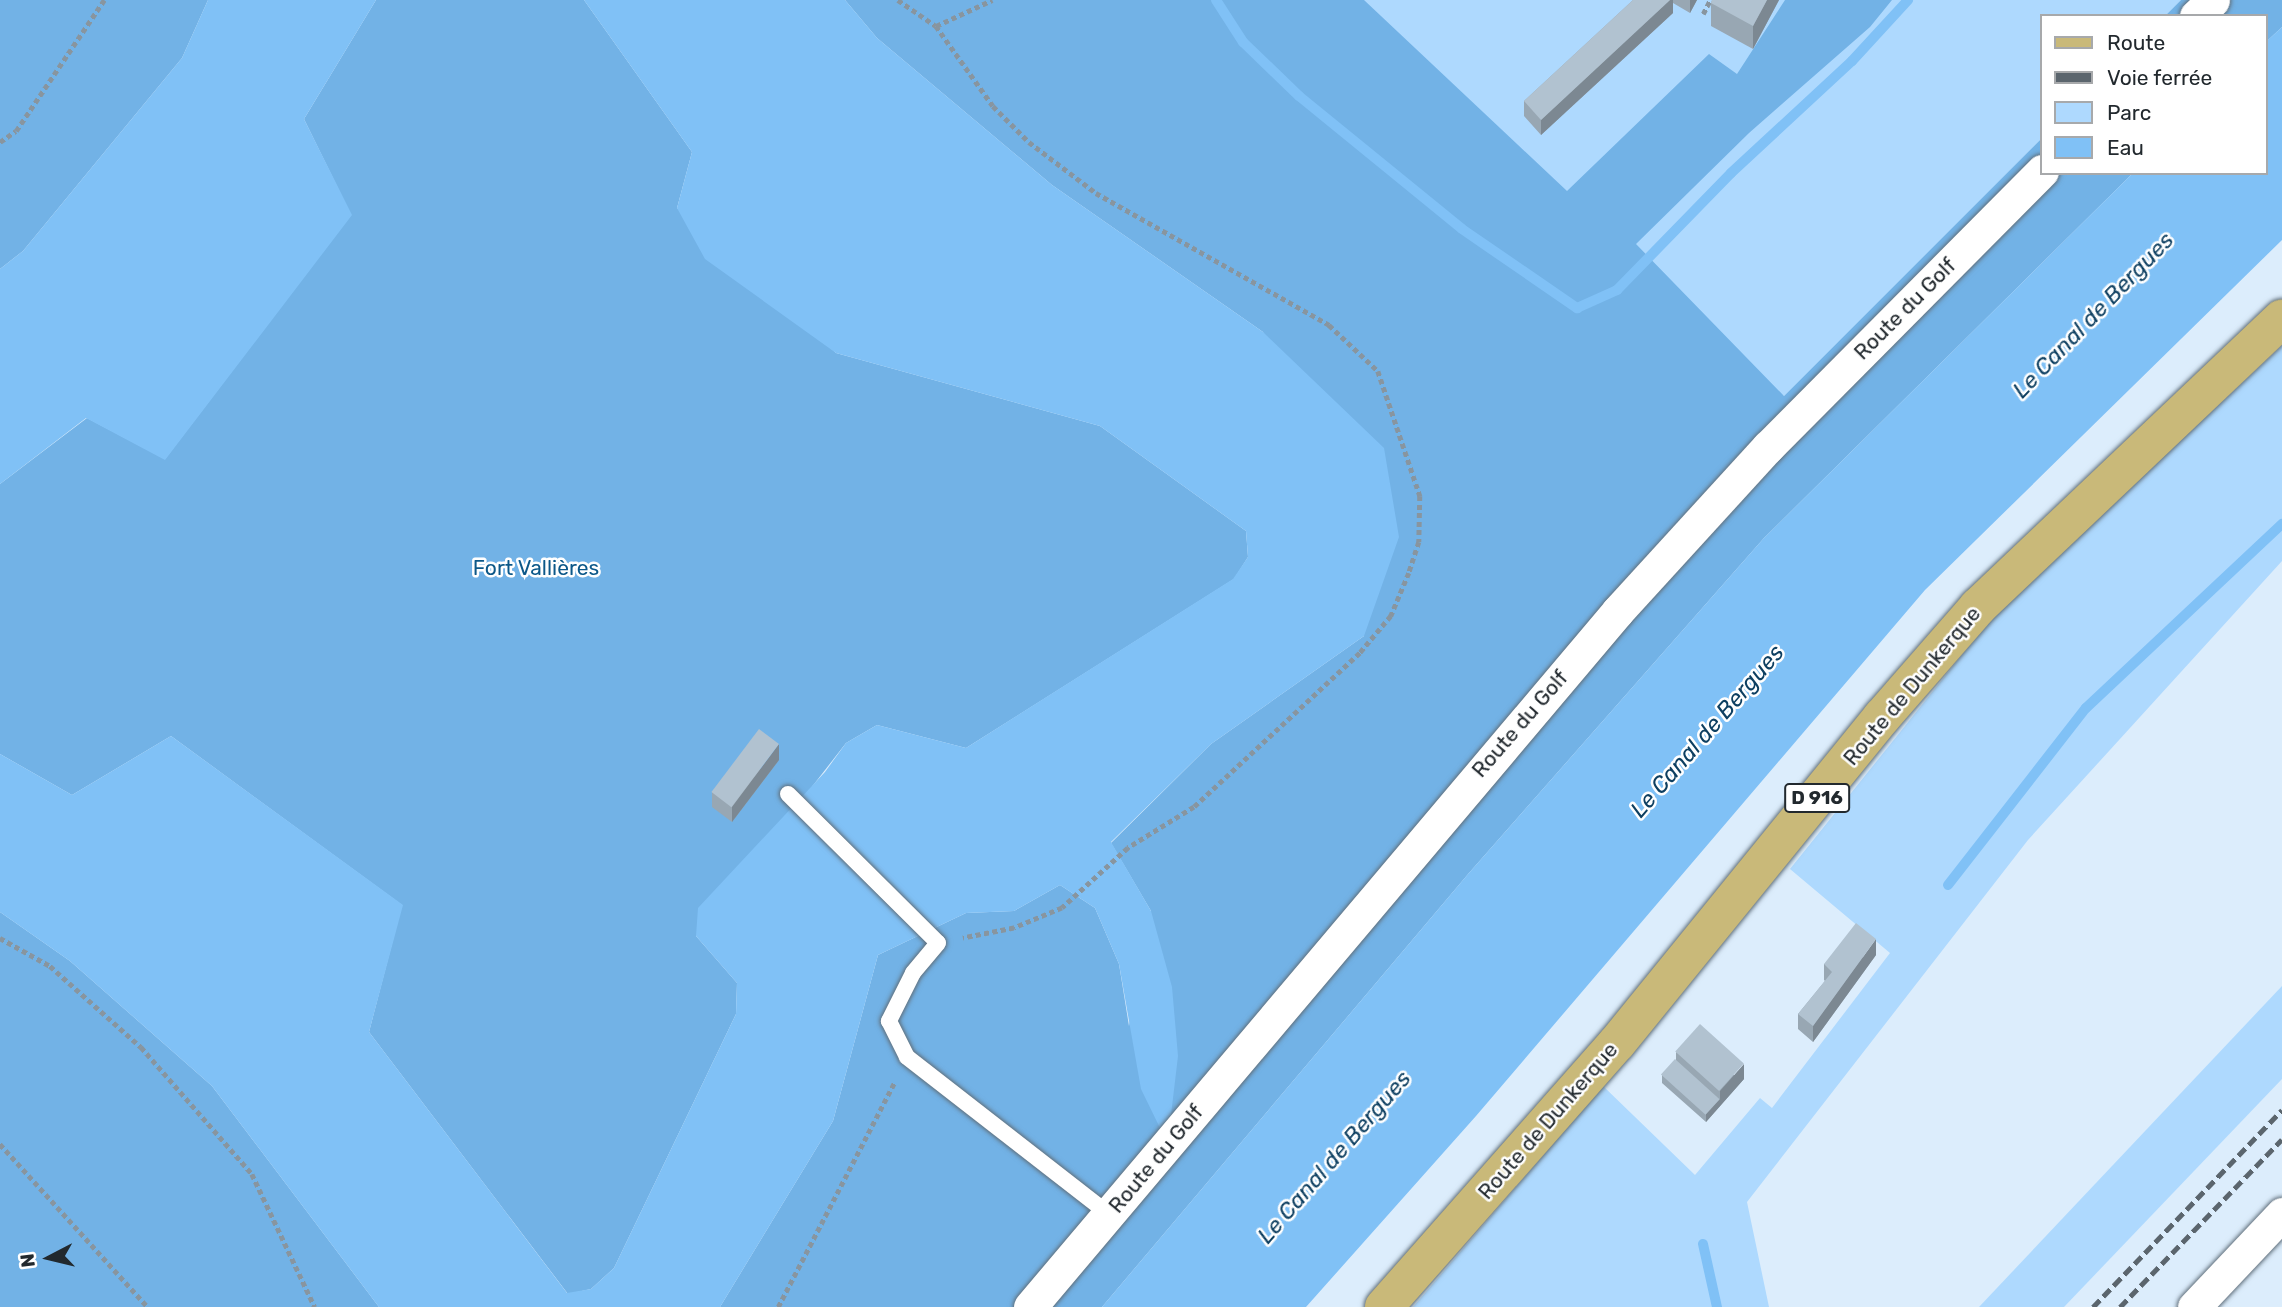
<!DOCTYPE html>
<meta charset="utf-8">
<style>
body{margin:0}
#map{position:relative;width:2282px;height:1307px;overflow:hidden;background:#dcedfc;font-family:Rubik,sans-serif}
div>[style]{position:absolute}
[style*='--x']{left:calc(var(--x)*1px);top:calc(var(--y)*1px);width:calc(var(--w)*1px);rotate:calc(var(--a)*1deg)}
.green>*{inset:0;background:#aed9fe}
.forest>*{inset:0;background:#72b2e6}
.water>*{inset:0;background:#80c1f6}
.stream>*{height:10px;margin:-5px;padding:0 5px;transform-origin:5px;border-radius:5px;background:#80c1f6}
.path>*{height:4.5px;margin-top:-2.25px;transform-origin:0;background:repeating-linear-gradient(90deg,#88959f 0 5px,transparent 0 8.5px)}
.roads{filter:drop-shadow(0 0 2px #606f7b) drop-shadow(0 0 2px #606f7b)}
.service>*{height:16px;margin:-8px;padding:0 8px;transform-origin:8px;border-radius:8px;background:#fff}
.minor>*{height:33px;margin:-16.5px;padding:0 16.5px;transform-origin:16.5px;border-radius:16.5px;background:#fff}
.primary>*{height:38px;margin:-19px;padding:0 19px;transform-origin:19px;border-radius:19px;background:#c9b979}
.rail>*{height:5px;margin-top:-2.5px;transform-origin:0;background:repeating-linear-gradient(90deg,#5b656d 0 10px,transparent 0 15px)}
.wall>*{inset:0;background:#98a7b3}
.shaded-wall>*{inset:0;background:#7c8892}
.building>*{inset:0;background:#b1c2d0;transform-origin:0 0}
span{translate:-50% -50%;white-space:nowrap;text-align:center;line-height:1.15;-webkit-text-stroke:5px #fff;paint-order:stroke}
.shield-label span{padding:2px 5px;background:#fff;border:2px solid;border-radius:5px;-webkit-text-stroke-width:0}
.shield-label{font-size:19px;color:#22292e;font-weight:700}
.street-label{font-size:21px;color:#22292e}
.park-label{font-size:21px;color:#0c5889}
.water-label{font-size:23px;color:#0d3f61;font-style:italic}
.legend{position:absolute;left:2040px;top:14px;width:228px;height:161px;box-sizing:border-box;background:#fff;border:2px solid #a7a9ab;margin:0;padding:9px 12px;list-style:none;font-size:21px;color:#22292e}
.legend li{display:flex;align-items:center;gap:14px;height:35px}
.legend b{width:35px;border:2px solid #a7a9ab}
.north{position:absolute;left:14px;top:1223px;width:70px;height:70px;-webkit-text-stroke:5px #fff;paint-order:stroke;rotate:263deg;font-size:19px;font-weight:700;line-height:28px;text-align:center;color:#22292e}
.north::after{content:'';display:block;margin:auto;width:24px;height:32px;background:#22292e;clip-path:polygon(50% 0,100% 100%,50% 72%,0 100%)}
</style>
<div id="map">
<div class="green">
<i style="clip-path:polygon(1197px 0,2181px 0,2165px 16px,2042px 16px,2042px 138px,1784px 396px)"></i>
<i style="clip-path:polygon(2282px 346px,2282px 561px,2028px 840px,1747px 1202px,1769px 1307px,1413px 1307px,1603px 1086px,1695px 1175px,1760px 1098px,1772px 1108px,1890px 953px,1790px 869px,1999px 609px)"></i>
<i style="clip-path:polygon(2282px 986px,2282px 1079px,2064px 1307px,1979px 1307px)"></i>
</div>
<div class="forest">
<i style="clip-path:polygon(0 0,208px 0,182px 58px,23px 251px,0 269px)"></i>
<i style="clip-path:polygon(376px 0,584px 0,692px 152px,677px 208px,836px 353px,1100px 426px,1246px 531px,1248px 557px,1234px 579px,966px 748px,877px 725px,846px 743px,696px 936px,737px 983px,736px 1014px,614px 1268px,591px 1289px,568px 1294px,369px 1032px,402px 905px,171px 736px,72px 795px,0 754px,0 484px,87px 418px,165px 459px,351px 215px,304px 119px)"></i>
<i style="clip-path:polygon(845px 0,1364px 0,1567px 191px,1709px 54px,1737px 74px,1785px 0,1892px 0,1870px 27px,1749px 133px,1636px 244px,1784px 396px,2042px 138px,2042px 173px,2133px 173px,1764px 538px,1469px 873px,1102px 1307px,720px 1307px,833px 1121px,878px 955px,966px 913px,1014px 911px,1060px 885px,1095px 908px,1119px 964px,1129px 1026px,1151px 911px,1111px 843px,1211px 744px,1364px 636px,1263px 332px,1052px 185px,877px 38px)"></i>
<i style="clip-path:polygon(2181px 0,2282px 0,2282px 27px,2266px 42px,2266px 16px,2165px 16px)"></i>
<i style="clip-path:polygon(0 912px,70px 961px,212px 1086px,379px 1307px,0 1307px)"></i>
</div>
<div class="water">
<i style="clip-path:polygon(208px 0,376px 0,304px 119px,352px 215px,165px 460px,86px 418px,0 484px,0 269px,23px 251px,182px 58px)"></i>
<i style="clip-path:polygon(584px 0,845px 0,877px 38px,1052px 185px,1263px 332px,1384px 448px,1399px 537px,1364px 636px,1211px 744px,1111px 842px,1151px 911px,1172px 987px,1178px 1056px,1171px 1115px,1160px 1128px,1141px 1089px,1119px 964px,1095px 908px,1060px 885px,1014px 911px,966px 913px,878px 955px,833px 1121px,720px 1307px,379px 1307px,212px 1086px,70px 961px,0 912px,0 754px,72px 795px,171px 736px,403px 905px,369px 1032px,567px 1293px,591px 1289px,614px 1268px,736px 1014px,737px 983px,696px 936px,698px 908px,825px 772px,846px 743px,877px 725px,966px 748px,1233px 579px,1248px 557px,1246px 531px,1100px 426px,836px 353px,705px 259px,677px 208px,692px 152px)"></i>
<i style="clip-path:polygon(2282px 27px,2282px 240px,1925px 590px,1476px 1116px,1306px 1307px,1102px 1307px,1469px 873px,1764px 538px,2133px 173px,2266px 173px,2266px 42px)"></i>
</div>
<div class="stream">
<i style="--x:1216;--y:0;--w:50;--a:57.3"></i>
<i style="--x:1243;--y:42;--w:78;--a:44"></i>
<i style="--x:1299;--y:96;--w:210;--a:39.2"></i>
<i style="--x:1462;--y:229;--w:140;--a:34.5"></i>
<i style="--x:1577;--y:308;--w:44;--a:-24.2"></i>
<i style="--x:1617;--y:290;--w:163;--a:-45.7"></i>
<i style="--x:1731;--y:173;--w:165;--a:-42.8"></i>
<i style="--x:1852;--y:61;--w:83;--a:-47.4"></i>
<i style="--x:1948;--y:885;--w:224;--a:-52.1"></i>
<i style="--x:2086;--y:708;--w:269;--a:-43.2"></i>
<i style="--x:1703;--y:1244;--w:65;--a:77.5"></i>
</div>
<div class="path">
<i style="--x:898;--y:0;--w:46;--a:34.4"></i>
<i style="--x:936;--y:26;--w:98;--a:54.5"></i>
<i style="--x:993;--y:106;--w:51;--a:45"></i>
<i style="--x:1029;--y:142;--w:84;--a:37.3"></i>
<i style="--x:1096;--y:193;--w:268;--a:29.5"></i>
<i style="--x:1329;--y:325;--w:67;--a:43.2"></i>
<i style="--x:1378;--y:371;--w:132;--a:71.4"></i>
<i style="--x:1420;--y:496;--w:46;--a:91.2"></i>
<i style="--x:1419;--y:542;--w:33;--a:108"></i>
<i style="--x:1409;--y:573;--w:47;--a:112.7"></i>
<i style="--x:1391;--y:616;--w:48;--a:130"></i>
<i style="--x:1360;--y:653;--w:226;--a:137.1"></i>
<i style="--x:1194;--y:807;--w:78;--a:148.2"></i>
<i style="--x:1128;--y:848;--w:89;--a:137.7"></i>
<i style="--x:1062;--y:908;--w:52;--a:157.4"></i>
<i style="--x:1014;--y:928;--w:52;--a:168.9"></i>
<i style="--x:1703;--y:14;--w:16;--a:-63"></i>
<i style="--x:936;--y:26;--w:62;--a:-24.9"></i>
<i style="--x:0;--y:142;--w:19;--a:-35"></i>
<i style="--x:16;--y:131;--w:158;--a:-56.1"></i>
<i style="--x:0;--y:938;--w:57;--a:29.2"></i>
<i style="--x:50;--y:966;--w:122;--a:41.7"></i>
<i style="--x:141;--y:1047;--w:169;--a:48.8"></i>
<i style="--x:252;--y:1174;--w:147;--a:64.7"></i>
<i style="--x:0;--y:1144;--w:220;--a:47.8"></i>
<i style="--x:778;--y:1307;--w:254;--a:-62.6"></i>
</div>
<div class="roads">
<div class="service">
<i style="--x:788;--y:794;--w:211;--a:44.8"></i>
<i style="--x:938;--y:943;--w:39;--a:130"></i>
<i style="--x:913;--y:973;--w:54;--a:116.6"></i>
<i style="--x:889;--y:1021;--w:40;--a:63.4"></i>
<i style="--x:907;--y:1057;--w:257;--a:37.9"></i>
</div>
<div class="minor">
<i style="--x:2196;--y:16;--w:23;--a:-43"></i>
<i style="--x:1030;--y:1307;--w:911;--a:-49.81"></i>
<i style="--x:1618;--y:611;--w:222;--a:-47.6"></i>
<i style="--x:1768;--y:447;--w:389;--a:-45.2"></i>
<i style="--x:2194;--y:1307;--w:128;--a:-46.6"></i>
</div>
<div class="primary">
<i style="--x:1384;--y:1307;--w:352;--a:-48.6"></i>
<i style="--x:1617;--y:1043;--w:420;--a:-50.9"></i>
<i style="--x:1882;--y:717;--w:146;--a:-48.9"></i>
<i style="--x:1978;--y:607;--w:419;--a:-43.5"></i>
</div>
</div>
<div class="rail">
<i style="--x:2093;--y:1307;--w:273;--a:-46.2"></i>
<i style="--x:2120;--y:1307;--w:233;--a:-46"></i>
</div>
<div class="wall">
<i style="clip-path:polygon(1633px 0,1697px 0,1690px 13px,1673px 3px,1673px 13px,1541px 135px,1524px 116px,1524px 101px)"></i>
<i style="clip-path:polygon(1712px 0,1779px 0,1753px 49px,1711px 26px,1711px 3px)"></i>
<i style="clip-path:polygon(779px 760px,732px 822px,712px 807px,712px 792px)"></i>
<i style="clip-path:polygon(1876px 955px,1813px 1042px,1798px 1029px,1798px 1014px,1825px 981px,1824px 980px,1824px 964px)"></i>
<i style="clip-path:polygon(1676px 1052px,1744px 1079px,1706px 1122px,1662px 1083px,1662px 1075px,1676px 1060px)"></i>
</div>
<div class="shaded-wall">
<i style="clip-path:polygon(1670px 0,1673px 0,1673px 13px,1541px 135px,1541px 120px)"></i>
<i style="clip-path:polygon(1690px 0,1697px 0,1690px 13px)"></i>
<i style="clip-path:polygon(1767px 0,1779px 0,1753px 49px,1753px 26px)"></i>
<i style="clip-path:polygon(779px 744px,779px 760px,732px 822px,732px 807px)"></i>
<i style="clip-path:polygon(1876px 939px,1876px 955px,1813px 1042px,1813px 1026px)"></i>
<i style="clip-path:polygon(1744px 1064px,1744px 1079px,1706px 1122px,1706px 1114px,1720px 1099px,1720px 1091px)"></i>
</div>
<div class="building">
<i style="clip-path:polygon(1633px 0,1670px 0,1541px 120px,1524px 101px)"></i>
<i style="clip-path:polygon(1712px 0,1767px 0,1753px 26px,1711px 3px)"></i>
<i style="left:759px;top:729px;width:25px;height:79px;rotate:37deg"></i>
<i style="clip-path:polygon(1856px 923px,1876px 939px,1813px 1026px,1798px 1014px,1832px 972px,1824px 964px)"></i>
<i style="left:1700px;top:1024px;width:59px;height:37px;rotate:42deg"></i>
<i style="left:1675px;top:1059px;width:60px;height:21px;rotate:42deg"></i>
</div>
<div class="shield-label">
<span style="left:1817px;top:798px">D 916</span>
</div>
<div class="street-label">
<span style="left:1905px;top:309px;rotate:-45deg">Route du Golf</span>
<span style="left:1912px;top:686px;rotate:-50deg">Route de Dunkerque</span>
<span style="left:1520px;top:724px;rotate:-49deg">Route du Golf</span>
<span style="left:1548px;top:1121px;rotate:-49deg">Route de Dunkerque</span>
<span style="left:1156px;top:1159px;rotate:-50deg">Route du Golf</span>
</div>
<div class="park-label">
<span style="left:536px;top:568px">Fort Vallières</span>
</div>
<div class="water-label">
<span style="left:2093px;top:315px;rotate:-46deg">Le Canal de Bergues</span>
<span style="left:1707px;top:731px;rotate:-49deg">Le Canal de Bergues</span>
<span style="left:1334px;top:1157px;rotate:-49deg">Le Canal de Bergues</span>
</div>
<ul class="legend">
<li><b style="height:9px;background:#c9b979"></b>Route</li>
<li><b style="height:9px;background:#5b656d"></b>Voie ferrée</li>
<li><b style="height:19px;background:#aed9fe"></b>Parc</li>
<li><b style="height:19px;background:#80c1f6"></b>Eau</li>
</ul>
<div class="north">N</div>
</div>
